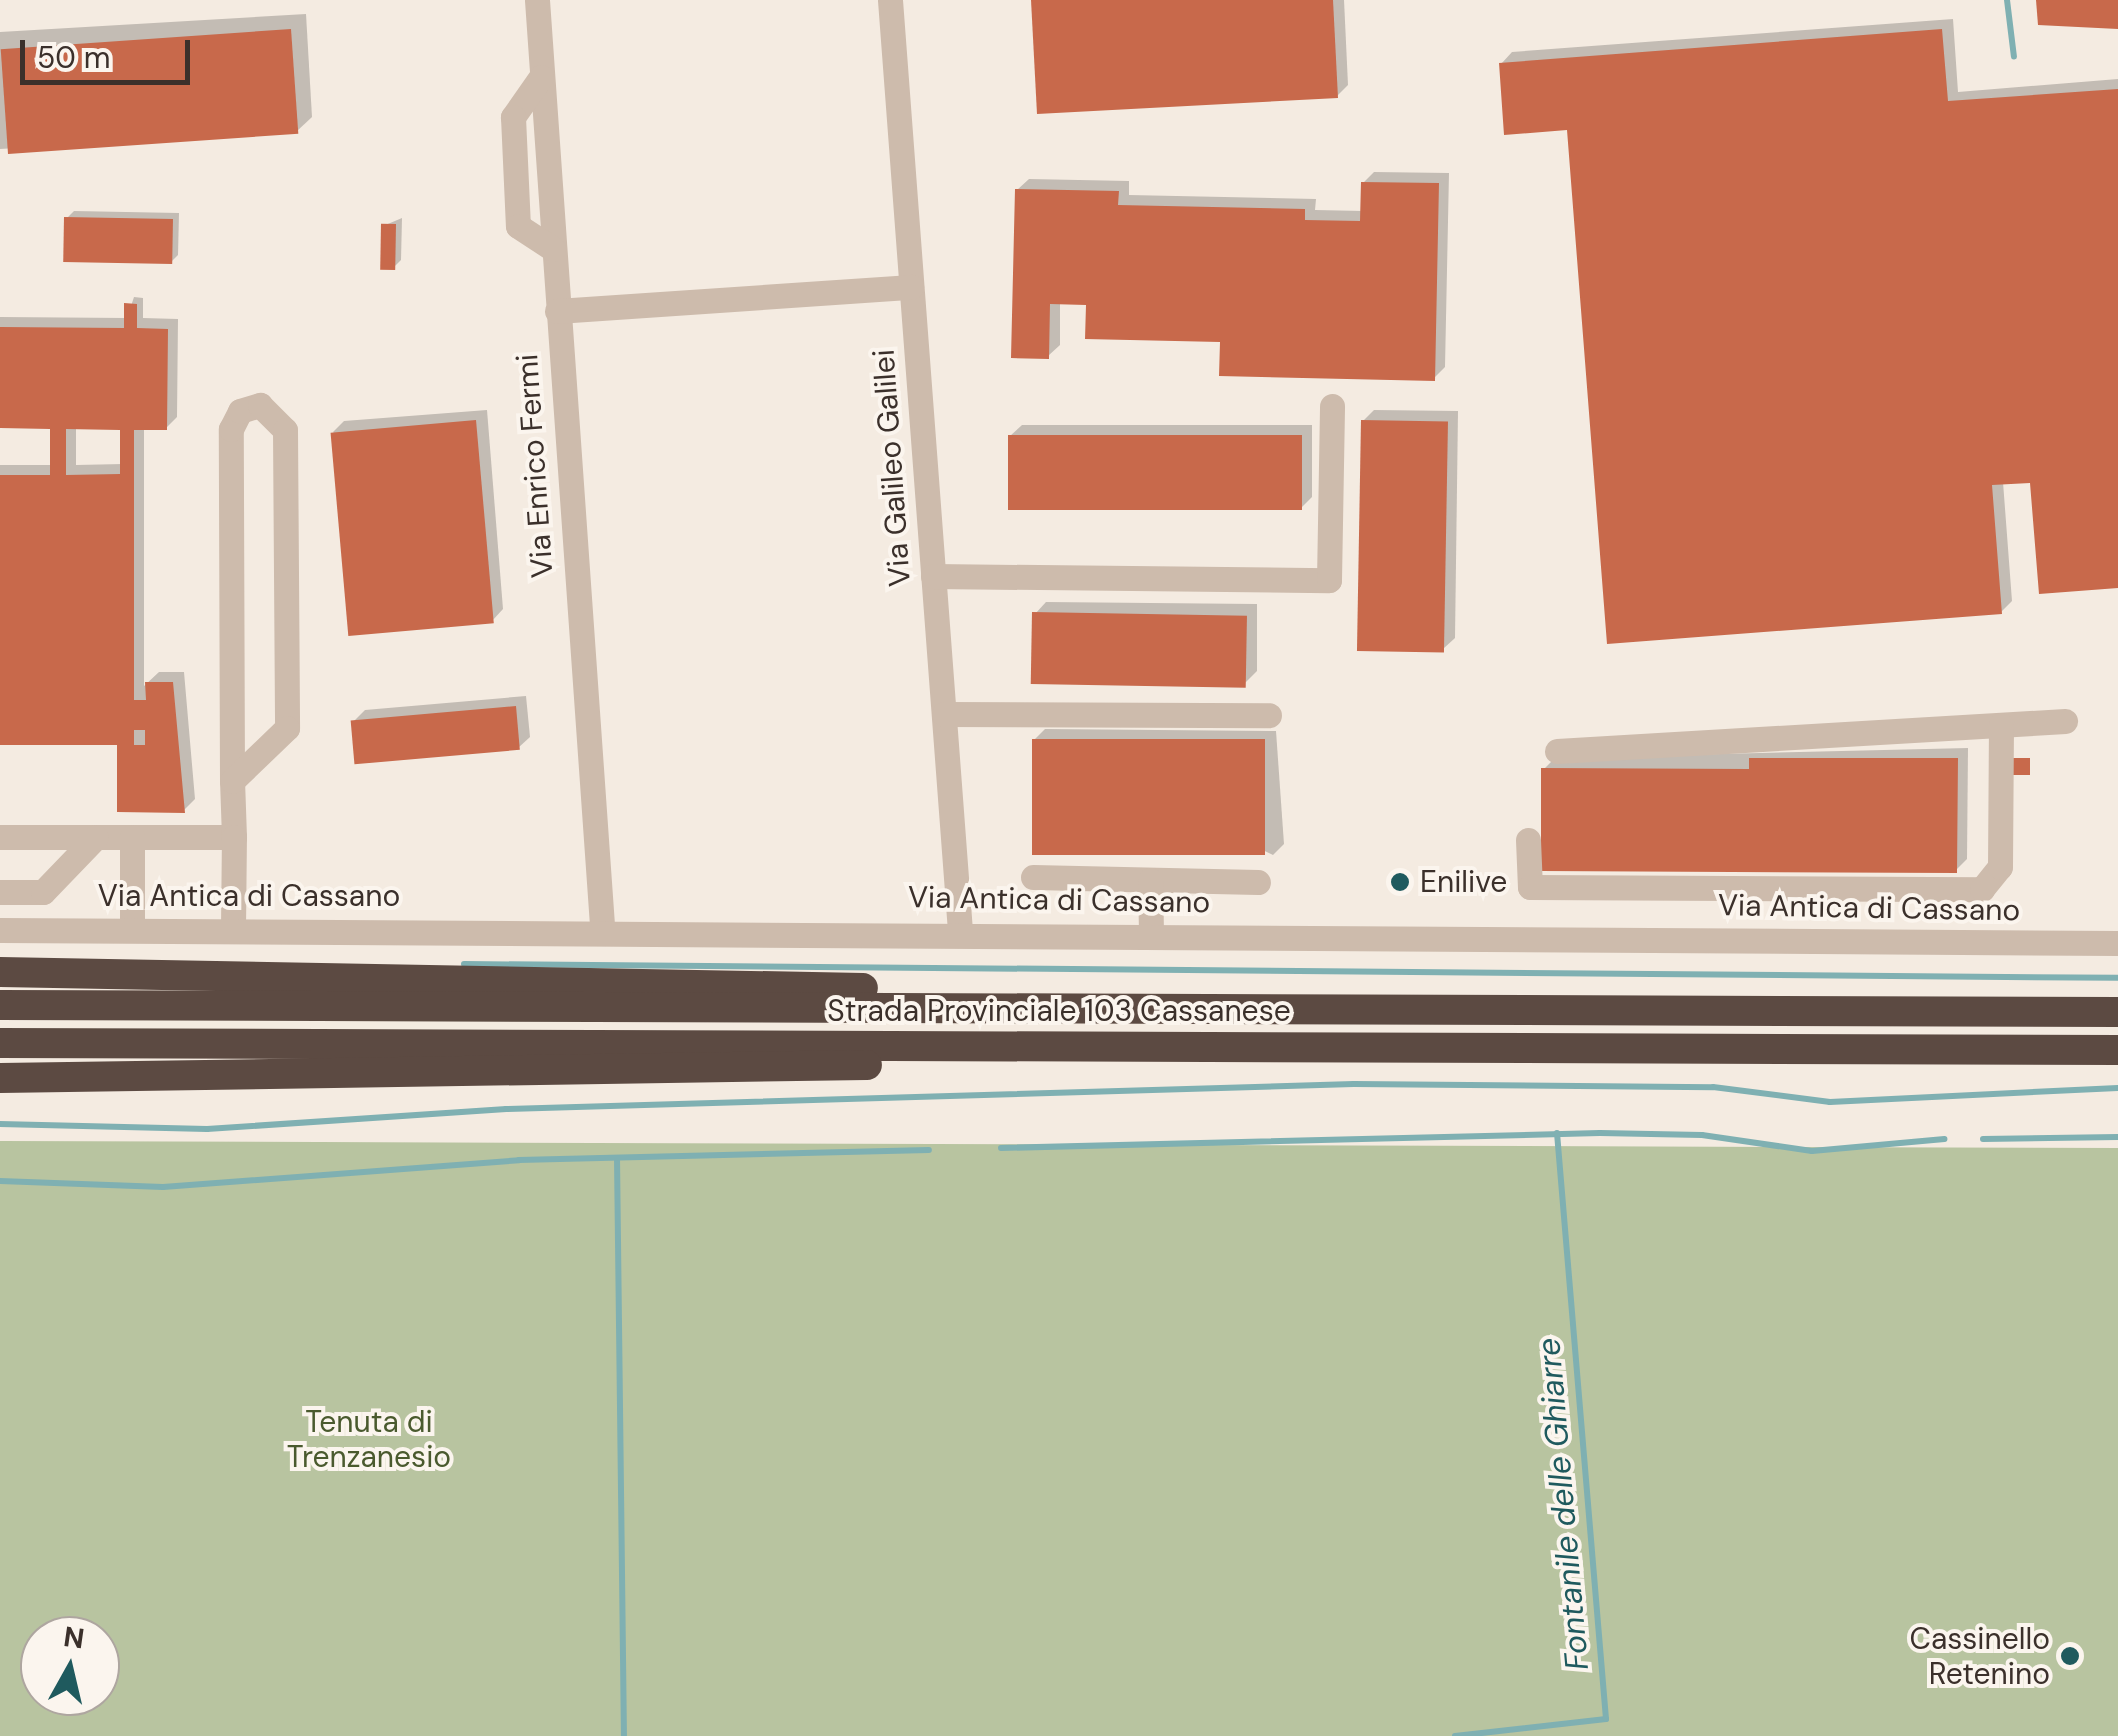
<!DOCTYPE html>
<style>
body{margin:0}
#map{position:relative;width:2118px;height:1736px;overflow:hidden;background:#f4ebe1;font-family:"DM Sans",sans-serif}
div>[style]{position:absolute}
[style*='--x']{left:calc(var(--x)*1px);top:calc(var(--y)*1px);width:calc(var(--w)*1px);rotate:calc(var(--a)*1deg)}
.green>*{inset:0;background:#b8c4a0}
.shadow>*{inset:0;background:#0003}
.stream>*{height:6px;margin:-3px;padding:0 3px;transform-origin:3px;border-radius:3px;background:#7fb0b2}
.building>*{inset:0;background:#c8694b;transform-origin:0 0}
.minor>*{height:25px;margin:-12.5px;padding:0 12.5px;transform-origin:12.5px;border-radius:12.5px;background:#cdbbac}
.highway>*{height:30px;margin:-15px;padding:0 15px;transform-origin:15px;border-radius:15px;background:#5c4a42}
.dots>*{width:28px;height:28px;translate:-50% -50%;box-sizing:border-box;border:5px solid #fbf5ee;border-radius:50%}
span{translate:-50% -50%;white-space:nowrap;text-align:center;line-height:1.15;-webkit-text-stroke:8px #fbf5ee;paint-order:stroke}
.street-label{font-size:30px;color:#3b302b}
.poi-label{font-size:30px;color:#3b302b}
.left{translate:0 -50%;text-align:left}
.right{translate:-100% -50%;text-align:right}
.park-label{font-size:30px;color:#4a5a2e}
.water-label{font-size:32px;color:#1f5a5e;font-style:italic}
.north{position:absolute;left:20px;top:1616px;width:100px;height:100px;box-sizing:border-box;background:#fbf5ee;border:2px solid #aea6a0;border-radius:50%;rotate:8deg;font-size:28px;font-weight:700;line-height:40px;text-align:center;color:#3b302b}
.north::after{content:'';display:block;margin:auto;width:35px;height:45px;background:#1f5a5e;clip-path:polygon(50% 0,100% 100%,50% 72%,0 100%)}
.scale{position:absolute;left:20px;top:40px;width:170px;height:45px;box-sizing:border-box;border:5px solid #3b302b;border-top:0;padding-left:12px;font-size:30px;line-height:35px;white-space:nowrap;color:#3b302b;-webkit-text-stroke:8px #fbf5ee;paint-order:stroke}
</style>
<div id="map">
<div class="green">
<i style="clip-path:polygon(evenodd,0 1141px,2118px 1148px,2118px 1736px,0 1736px,0 1141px,40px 1636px,100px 1636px,100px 1696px,40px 1696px,40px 1636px)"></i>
</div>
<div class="shadow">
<i style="clip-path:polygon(1033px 0,1344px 0,1348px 85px,1337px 96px)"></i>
<i style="clip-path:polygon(306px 14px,312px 117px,296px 132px,0 149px,0 32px)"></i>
<i style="clip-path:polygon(1953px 19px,1958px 92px,2118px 79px,2118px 586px,2032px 480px,2003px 482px,2012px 601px,2001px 612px,1569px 127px,1501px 64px,1512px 52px)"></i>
<i style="clip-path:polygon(1374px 172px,1449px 173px,1445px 367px,1434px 378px,1222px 340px,1088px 303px,1060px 302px,1060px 345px,1048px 356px,1017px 190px,1029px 179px,1129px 181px,1129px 195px,1316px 199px,1315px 210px,1363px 211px,1363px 183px)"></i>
<i style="clip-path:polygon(74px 211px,179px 213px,178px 255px,171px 262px,67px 218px)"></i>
<i style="clip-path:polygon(402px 218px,401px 260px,394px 267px,383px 226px)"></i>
<i style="clip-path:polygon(evenodd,134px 297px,143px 298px,143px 318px,178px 319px,177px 417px,166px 428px,144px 428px,144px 686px,159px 672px,184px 672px,195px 799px,184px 810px,120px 742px,0 743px,0 465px,52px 465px,53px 427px,0 426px,0 317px,127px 318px,134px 297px,76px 427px,123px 427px,123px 464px,76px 465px,76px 427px)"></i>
<i style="clip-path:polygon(487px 410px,503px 609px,492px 621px,333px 432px,344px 421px)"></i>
<i style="clip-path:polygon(1374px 410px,1458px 411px,1455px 638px,1443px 649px,1363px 421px)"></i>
<i style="clip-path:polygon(1022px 425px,1312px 425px,1312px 497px,1301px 508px,1010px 436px)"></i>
<i style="clip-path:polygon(1046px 602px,1257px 604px,1257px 671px,1246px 682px,1035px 614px)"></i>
<i style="clip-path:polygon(526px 696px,530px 737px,518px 748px,354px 721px,365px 710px)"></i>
<i style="clip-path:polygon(1045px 729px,1276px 731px,1284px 844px,1273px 855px,1034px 740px)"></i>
<i style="clip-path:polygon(1968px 748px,1967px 859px,1956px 870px,1544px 769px,1555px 758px)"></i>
</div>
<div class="stream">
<i style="--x:2007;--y:0;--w:57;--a:83"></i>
<i style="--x:464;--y:964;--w:1654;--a:0.48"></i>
<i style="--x:0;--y:1124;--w:207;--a:1.4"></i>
<i style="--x:207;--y:1129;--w:300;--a:-3.8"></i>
<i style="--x:506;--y:1109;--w:848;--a:-1.69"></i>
<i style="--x:1354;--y:1084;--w:359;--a:0.5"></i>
<i style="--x:1713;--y:1087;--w:118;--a:7.3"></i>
<i style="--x:1830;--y:1102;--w:288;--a:-2.8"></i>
<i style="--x:1983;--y:1139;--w:135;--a:-0.8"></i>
<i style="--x:1001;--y:1148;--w:599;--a:-1.43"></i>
<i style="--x:1600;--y:1133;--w:102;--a:1.1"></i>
<i style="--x:1702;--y:1135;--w:111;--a:8.3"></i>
<i style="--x:1812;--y:1151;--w:133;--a:-5.2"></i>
<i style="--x:617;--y:1158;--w:578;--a:89.31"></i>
<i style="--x:0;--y:1181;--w:163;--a:2.1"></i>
<i style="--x:163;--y:1187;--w:357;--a:-4.3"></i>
<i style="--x:519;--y:1160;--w:410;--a:-1.4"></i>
<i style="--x:1455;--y:1736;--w:152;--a:-6.4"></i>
<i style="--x:1606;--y:1719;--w:588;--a:-94.78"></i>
</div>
<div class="building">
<i style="clip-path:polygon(1031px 0,1333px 0,1338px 98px,1037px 114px)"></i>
<i style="clip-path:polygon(2036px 0,2118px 0,2118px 29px,2038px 25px)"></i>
<i style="left:291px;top:29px;width:105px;height:291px;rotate:86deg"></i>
<i style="clip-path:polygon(1942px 29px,1948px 101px,2118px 89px,2118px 588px,2039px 594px,2030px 483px,1992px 485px,2002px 614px,1607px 644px,1567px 130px,1504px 135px,1499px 63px)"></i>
<i style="clip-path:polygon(1361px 182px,1439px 183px,1435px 381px,1219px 376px,1220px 342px,1085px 339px,1086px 305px,1050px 304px,1049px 359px,1011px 358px,1015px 189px,1119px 191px,1118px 205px,1305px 209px,1305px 220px,1360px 221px)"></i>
<i style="left:64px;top:217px;width:109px;height:45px;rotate:1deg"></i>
<i style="left:396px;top:224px;width:46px;height:15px;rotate:91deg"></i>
<i style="clip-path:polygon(evenodd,124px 303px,137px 304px,137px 328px,168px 329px,167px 430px,134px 430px,134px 700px,146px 700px,145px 682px,173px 682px,185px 813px,117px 812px,117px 745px,0 745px,0 475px,50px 475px,50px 429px,0 428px,0 327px,124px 328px,124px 303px,66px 429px,120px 430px,120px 474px,66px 475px,66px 429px,124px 303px,134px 730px,145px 730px,145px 745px,134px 745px,134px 730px)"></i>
<i style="left:476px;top:420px;width:204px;height:146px;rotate:85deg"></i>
<i style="left:1361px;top:420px;width:87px;height:231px;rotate:1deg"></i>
<i style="left:1008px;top:435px;width:294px;height:75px"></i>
<i style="left:1032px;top:612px;width:215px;height:72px;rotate:1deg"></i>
<i style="left:516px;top:706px;width:44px;height:166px;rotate:85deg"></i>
<i style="left:1032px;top:739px;width:233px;height:116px"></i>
<i style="clip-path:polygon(1749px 758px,1958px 758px,1957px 873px,1541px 871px,1541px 768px,1749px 769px)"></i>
<i style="left:2012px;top:758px;width:18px;height:17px"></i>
</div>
<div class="minor">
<i style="--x:537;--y:0;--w:928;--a:85.98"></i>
<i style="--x:890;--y:0;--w:934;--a:85.7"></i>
<i style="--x:541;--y:77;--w:49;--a:125"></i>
<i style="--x:513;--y:117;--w:109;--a:87.4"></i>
<i style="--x:518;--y:226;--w:42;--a:33.3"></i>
<i style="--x:557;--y:311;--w:355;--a:-3.9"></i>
<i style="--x:933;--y:576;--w:396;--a:0.6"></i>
<i style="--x:1329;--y:580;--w:174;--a:-89"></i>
<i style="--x:944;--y:714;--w:325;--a:0.2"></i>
<i style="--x:1557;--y:751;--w:509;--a:-3.38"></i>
<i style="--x:0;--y:837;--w:234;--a:0"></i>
<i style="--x:234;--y:837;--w:56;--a:-92"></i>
<i style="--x:232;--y:781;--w:352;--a:-90.2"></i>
<i style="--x:231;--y:429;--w:20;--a:-63"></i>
<i style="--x:240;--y:411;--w:21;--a:-17"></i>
<i style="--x:260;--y:405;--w:35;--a:45"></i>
<i style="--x:285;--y:430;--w:298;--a:89.6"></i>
<i style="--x:287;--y:728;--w:76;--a:136.1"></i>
<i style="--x:1528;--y:840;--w:47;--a:87.6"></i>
<i style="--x:1530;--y:887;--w:452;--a:0.3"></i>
<i style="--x:1982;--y:889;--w:28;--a:-51"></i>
<i style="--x:2000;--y:867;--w:142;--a:-89.6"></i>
<i style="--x:1033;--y:877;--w:225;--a:1.3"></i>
<i style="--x:1150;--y:880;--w:54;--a:88.9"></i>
<i style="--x:0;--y:892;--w:43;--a:0"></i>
<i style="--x:43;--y:892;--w:76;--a:-46.1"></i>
<i style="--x:233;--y:928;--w:91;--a:-89.4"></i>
<i style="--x:132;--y:929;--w:92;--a:-90"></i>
<i style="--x:0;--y:930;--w:2118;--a:0.35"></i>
</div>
<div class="highway">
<i style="--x:0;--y:972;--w:863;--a:1.06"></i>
<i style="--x:0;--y:1005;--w:2118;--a:0.19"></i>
<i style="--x:0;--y:1043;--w:2118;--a:0.19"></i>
<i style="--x:0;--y:1078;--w:867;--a:-0.86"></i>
</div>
<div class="dots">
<i style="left:1400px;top:882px;background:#1f5a5e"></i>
<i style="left:2070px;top:1656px;background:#1f5a5e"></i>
</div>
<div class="street-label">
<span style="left:535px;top:466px;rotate:-94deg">Via Enrico Fermi</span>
<span style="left:892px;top:468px;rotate:-94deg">Via Galileo Galilei</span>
<span style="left:249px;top:896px">Via Antica di Cassano</span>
<span style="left:1059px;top:900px;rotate:1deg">Via Antica di Cassano</span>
<span style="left:1869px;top:908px;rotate:1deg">Via Antica di Cassano</span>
<span style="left:1059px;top:1011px">Strada Provinciale 103 Cassanese</span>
</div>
<div class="poi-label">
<span class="left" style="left:1420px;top:882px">Enilive</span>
<span class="right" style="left:2050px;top:1656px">Cassinello<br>Retenino</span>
</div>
<div class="park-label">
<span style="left:369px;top:1439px">Tenuta di<br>Trenzanesio</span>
</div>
<div class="water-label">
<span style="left:1563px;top:1504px;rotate:-95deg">Fontanile delle Ghiarre</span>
</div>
<div class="north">N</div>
<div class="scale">50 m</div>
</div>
